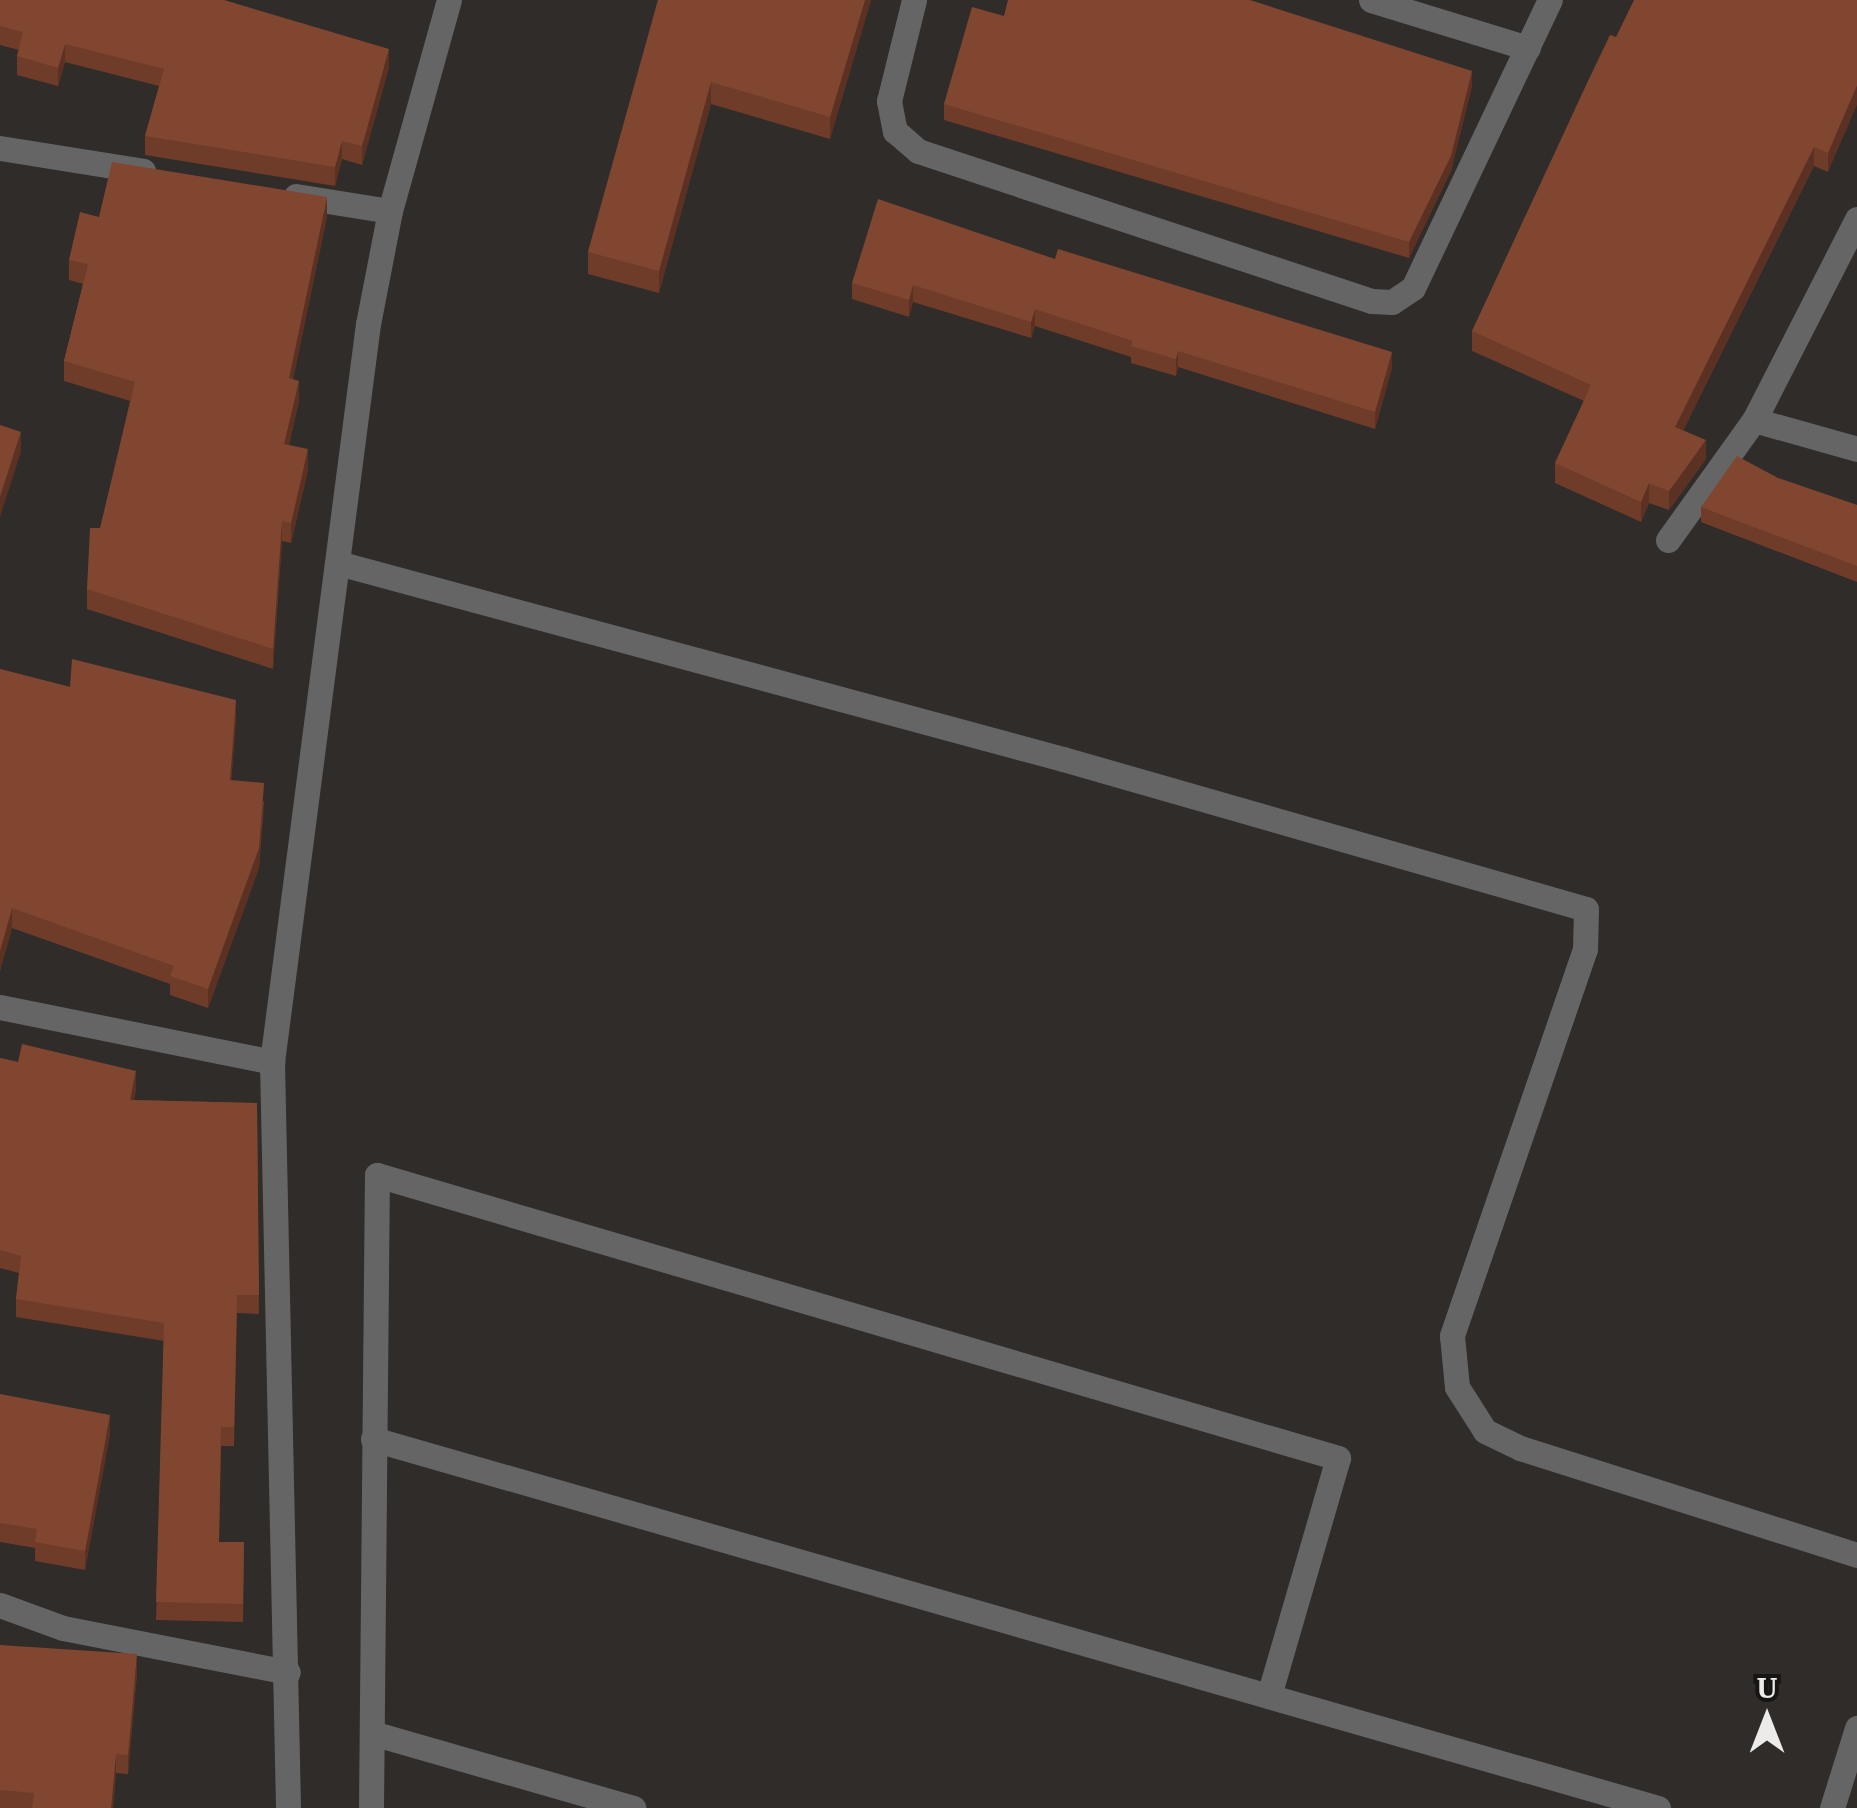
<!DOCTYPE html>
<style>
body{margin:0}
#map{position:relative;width:1857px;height:1808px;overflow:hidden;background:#2f2c2a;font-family:"IBM Plex Serif",serif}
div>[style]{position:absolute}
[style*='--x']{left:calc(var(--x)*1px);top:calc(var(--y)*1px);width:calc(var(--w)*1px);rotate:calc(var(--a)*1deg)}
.minor>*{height:25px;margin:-12.5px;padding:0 12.5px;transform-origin:12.5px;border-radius:12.5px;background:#666566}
.wall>*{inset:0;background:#6e3c29}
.shaded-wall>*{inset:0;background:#5a3122}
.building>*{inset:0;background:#804630}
span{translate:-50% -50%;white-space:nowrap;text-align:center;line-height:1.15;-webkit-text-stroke:8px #161514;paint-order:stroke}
.north{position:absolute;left:1717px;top:1668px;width:100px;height:100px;-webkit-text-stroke:8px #161514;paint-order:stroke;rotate:0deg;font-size:28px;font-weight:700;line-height:40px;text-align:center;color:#edebea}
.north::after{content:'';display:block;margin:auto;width:35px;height:45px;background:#edebea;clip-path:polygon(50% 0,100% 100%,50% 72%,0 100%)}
</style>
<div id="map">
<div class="minor">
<i style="--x:914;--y:0;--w:104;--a:103.9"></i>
<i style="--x:889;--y:101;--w:31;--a:79"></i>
<i style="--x:895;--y:131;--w:30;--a:41"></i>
<i style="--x:918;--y:151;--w:478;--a:18.3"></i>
<i style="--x:1372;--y:301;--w:20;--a:3"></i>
<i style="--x:1392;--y:302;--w:25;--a:-34"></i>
<i style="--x:1413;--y:288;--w:319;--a:-64.6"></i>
<i style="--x:1371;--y:0;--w:164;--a:17"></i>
<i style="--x:0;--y:148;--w:145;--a:9.1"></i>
<i style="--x:296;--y:196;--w:95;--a:9.1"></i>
<i style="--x:1857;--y:219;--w:226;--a:117.1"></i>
<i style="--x:1754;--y:420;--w:107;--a:15.7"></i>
<i style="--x:1668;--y:540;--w:148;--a:-54.4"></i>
<i style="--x:338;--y:563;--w:751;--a:15.13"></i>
<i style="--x:1063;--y:759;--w:544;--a:16"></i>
<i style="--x:1586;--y:909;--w:40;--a:91.4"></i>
<i style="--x:1585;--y:949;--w:409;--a:109"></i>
<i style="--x:1452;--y:1336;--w:51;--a:84.4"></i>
<i style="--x:1457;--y:1387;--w:52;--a:57.5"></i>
<i style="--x:1485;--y:1431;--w:39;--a:26"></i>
<i style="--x:1520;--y:1448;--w:354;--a:17.6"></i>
<i style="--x:0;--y:1007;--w:278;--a:11.4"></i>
<i style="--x:272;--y:1062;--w:744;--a:-82.59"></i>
<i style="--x:368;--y:324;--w:115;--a:-79"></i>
<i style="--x:390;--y:211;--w:219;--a:-74.4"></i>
<i style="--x:272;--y:1062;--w:746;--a:88.77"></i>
<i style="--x:373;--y:1439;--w:1337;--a:16.02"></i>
<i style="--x:0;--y:1605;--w:67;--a:20.1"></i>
<i style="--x:63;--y:1628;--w:229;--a:11.1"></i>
<i style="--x:372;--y:1733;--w:272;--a:16"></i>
<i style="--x:371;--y:1808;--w:633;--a:-89.46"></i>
<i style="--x:377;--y:1175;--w:1002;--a:16.41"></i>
<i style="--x:1338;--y:1458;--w:248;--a:106.2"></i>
<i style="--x:1832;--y:1808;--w:84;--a:-72.6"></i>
</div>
<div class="wall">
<i style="clip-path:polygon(0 0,389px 67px,362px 165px,342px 159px,335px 186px,145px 155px,145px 136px,159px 86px,65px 62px,58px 86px,17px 75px,17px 56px,19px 50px,0 45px)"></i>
<i style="clip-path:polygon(658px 0,871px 0,830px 139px,711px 104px,659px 293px,588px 274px,588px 252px)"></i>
<i style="clip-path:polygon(1857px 0,1828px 172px,1814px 166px,1683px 431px,1706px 459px,1669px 510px,1649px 503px,1641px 522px,1555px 483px,1555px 463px,1584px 401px,1472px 351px,1472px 331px,1616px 37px)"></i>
<i style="clip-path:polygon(1004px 16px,1472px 86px,1451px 171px,1409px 258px,944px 120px,944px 104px)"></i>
<i style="clip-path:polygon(99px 217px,327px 217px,293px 379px,299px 401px,289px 445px,308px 470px,291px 543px,282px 541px,273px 669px,87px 609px,87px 589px,130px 401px,64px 381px,64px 361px,83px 284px,69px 280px,69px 260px)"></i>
<i style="clip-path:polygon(1055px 259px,1392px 368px,1375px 429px,1178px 367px,1176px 376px,1131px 363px,1131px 357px,1035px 326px,1031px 338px,913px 302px,909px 317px,852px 299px,852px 283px)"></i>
<i style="clip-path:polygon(1778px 478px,1857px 505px,1857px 582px,1701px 522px,1701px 507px)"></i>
<i style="clip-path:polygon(0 669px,70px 687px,236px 720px,231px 780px,264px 802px,259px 868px,208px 1008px,170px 995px,170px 984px,12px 928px,0 971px)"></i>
<i style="clip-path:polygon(0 1058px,136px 1089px,134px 1100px,257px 1103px,259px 1314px,237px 1313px,234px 1446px,221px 1446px,219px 1542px,244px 1542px,243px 1622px,156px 1620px,164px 1341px,16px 1317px,16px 1299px,19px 1273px,0 1268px)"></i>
<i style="clip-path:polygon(0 1394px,110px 1434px,85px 1570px,35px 1561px,35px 1548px,0 1542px)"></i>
<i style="clip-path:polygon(0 1645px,137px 1673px,128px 1774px,116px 1773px,113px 1808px,0 1808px)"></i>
</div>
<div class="shaded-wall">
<i style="clip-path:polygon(865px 0,871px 0,830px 139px,830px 117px)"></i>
<i style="clip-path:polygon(65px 44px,65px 62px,58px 86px,58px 68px)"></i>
<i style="clip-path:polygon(389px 49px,389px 67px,362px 165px,362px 146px)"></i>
<i style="clip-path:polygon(1472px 71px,1472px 86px,1451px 171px,1409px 258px,1409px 242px)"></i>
<i style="clip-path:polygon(711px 82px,711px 104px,659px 293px,659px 271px)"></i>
<i style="clip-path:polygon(1857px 86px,1857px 105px,1828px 172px,1828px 153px)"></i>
<i style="clip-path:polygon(342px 141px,342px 159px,335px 186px,335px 167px)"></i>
<i style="clip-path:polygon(1814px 147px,1814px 166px,1675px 447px,1675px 427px)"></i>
<i style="clip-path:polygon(327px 197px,327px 217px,289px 399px,289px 378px)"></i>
<i style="clip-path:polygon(913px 285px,913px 302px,909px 317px,909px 300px)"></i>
<i style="clip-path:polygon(1035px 309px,1035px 326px,1031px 338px,1031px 322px)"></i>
<i style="clip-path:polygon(1178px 351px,1178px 367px,1176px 376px,1176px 359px)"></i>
<i style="clip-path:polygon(1392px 352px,1392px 368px,1375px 429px,1375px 412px)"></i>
<i style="clip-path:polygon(299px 381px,299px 401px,284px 464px,284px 444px)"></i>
<i style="clip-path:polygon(21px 432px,21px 452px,0 517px,0 497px)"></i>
<i style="clip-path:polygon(1706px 440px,1706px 459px,1669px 510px,1669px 491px)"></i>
<i style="clip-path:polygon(308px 449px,308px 470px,291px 543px,291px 523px)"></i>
<i style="clip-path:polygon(1649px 483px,1649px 503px,1641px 522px,1641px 502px)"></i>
<i style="clip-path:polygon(282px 521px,282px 541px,273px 669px,273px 649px)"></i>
<i style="clip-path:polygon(236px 700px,236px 720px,230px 800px,230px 780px)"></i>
<i style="clip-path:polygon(264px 783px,259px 868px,208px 1008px,208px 989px)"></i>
<i style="clip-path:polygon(12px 908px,12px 928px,0 971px,0 951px)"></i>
<i style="clip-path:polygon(136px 1071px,136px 1089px,130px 1118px,130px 1100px)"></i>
<i style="clip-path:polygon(110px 1415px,110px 1434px,85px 1570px,85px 1551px)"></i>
<i style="clip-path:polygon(137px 1654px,137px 1673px,128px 1774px,128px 1755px)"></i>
<i style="clip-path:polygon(116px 1754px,116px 1773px,113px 1808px,111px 1808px)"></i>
</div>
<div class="building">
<i style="clip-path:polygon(0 0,224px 0,389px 49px,362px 146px,342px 141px,335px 167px,145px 136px,164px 69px,65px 44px,58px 68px,17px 56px,23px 32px,0 26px)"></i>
<i style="clip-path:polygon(658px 0,865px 0,830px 117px,711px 82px,659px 271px,588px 252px)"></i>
<i style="clip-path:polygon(1008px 0,1250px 0,1472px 71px,1451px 156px,1409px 242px,944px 104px,972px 7px,1004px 16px)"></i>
<i style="clip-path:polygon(1634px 0,1857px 0,1857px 86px,1828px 153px,1814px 147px,1675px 427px,1706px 440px,1669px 491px,1649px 483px,1641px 502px,1555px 463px,1591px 385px,1472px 331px,1588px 81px,1610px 35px,1616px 37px)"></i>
<i style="clip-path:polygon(112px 162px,327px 197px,289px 378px,299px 381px,284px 444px,308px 449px,291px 523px,282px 521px,273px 649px,87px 589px,90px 528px,100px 528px,135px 382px,64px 361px,88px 264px,69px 260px,80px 212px,99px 217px)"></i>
<i style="clip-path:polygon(878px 199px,1055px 259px,1058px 249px,1392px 352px,1375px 412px,1178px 351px,1176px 359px,1131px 346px,1133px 341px,1035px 309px,1031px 322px,913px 285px,909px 300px,852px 283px)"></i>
<i style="clip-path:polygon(0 425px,21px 432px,0 497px)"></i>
<i style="clip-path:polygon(1737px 456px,1778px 478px,1857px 505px,1857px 566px,1701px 507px)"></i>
<i style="clip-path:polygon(72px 659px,236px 700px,230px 780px,264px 783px,259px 848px,208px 989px,170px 976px,174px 966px,12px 908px,0 951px,0 669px,70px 687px)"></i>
<i style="clip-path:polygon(22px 1044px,136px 1071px,130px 1100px,257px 1103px,259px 1295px,237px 1295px,234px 1427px,221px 1427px,219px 1542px,244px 1542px,243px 1604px,156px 1602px,164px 1323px,16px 1299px,21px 1256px,0 1250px,0 1058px,18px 1062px)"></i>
<i style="clip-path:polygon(0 1394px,110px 1415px,85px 1551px,35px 1542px,37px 1529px,0 1523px)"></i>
<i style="clip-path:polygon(0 1645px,137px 1654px,128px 1755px,116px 1754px,111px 1808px,32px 1808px,34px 1793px,0 1790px)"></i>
</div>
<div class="north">U</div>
</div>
